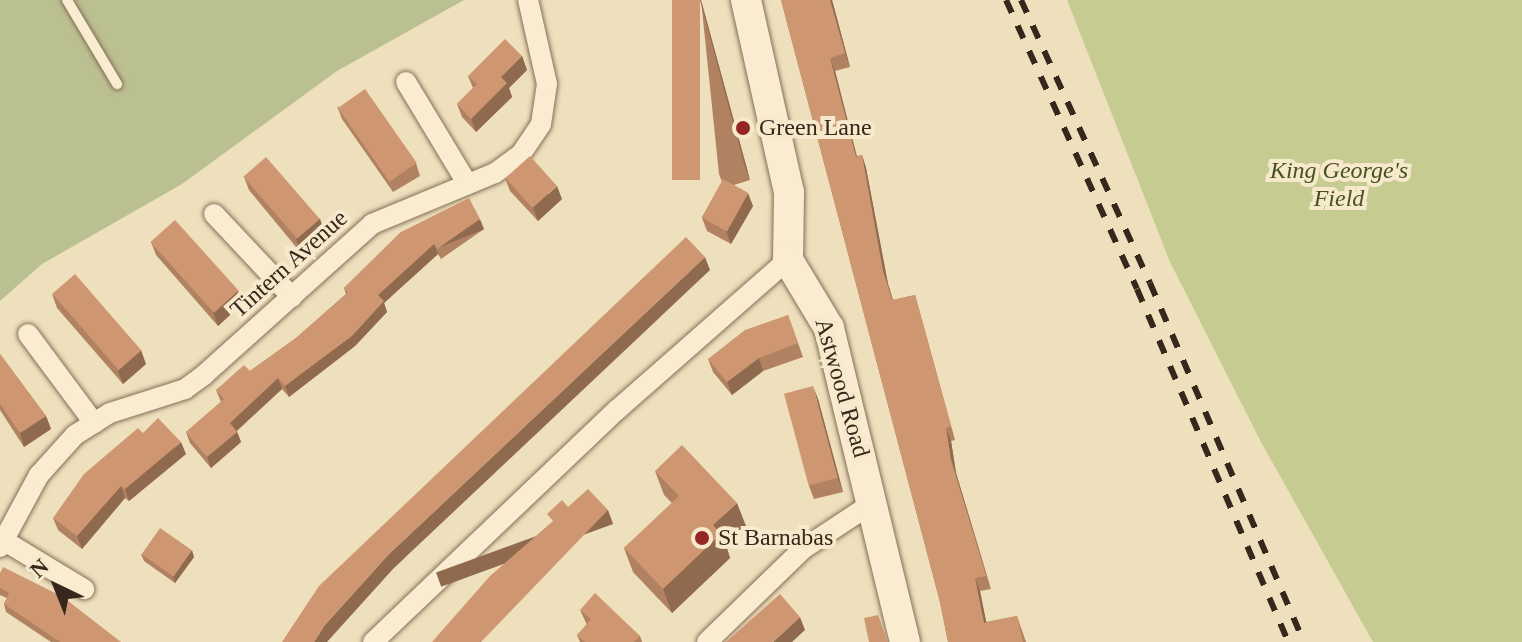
<!DOCTYPE html>
<style>
body{margin:0}
#map{position:relative;width:1522px;height:642px;overflow:hidden;background:#eedfbd;font-family:"Times New Roman",serif}
div>[style]{position:absolute}
[style*='--x']{left:calc(var(--x)*1px);top:calc(var(--y)*1px);width:calc(var(--w)*1px);rotate:calc(var(--a)*1deg)}
.green>*{inset:0;background:#c6cc91}
.cemetery>*{inset:0;background:#bbc091}
.roads{filter:drop-shadow(0 0 2px #866f56) drop-shadow(0 0 2px #866f56)}
.service>*{height:10px;margin:-5px;padding:0 5px;transform-origin:5px;border-radius:5px;background:#f9ecd0}
.minor>*{height:20px;margin:-10px;padding:0 10px;transform-origin:10px;border-radius:10px;background:#f9ecd0}
.secondary>*{height:30px;margin:-15px;padding:0 15px;transform-origin:15px;border-radius:15px;background:#f9ecd0}
.rail>*{height:6px;margin-top:-3px;transform-origin:0;background:repeating-linear-gradient(90deg,#35271b 0 14px,transparent 0 28px)}
.wall>*{inset:0;background:#b18261}
.shaded-wall>*{inset:0;background:#906a4f;transform-origin:0 0}
.building>*{inset:0;background:#ce9771;transform-origin:0 0}
.dots>*{width:22px;height:22px;translate:-50% -50%;box-sizing:border-box;border:4px solid #f6e9cc;border-radius:50%}
span{translate:-50% -50%;white-space:nowrap;text-align:center;line-height:1.15;-webkit-text-stroke:8px #f6e9cc;paint-order:stroke}
.poi-label{font-size:24px;color:#35271b}
.left{translate:0 -50%;text-align:left}
.park-label{font-size:24px;color:#465221;font-style:italic}
.street-label{font-size:24px;color:#35271b}
.north{position:absolute;left:16px;top:546px;width:80px;height:80px;-webkit-text-stroke:6px #f6e9cc;paint-order:stroke;rotate:317deg;font-size:22px;font-weight:700;line-height:32px;text-align:center;color:#35271b}
.north::after{content:'';display:block;margin:auto;width:28px;height:36px;background:#35271b;clip-path:polygon(50% 0,100% 100%,50% 72%,0 100%)}
</style>
<div id="map">
<div class="green">
<i style="clip-path:polygon(1067px 0,1522px 0,1522px 642px,1373px 642px,1261px 442px,1170px 262px)"></i>
</div>
<div class="cemetery">
<i style="clip-path:polygon(0 0,464px 0,337px 71px,182px 184px,42px 264px,0 301px)"></i>
</div>
<div class="roads">
<div class="service">
<i style="--x:67;--y:0;--w:98;--a:59.2"></i>
</div>
<div class="minor">
<i style="--x:406;--y:82;--w:118;--a:58.9"></i>
<i style="--x:214;--y:214;--w:114;--a:46.8"></i>
<i style="--x:28;--y:334;--w:111;--a:53.4"></i>
<i style="--x:3;--y:540;--w:95;--a:31.2"></i>
<i style="--x:0;--y:547;--w:82;--a:-61.6"></i>
<i style="--x:39;--y:475;--w:54;--a:-48"></i>
<i style="--x:75;--y:435;--w:41;--a:-32.2"></i>
<i style="--x:110;--y:413;--w:79;--a:-17.7"></i>
<i style="--x:185;--y:389;--w:24;--a:-36"></i>
<i style="--x:204;--y:375;--w:226;--a:-41.9"></i>
<i style="--x:372;--y:224;--w:133;--a:-22.5"></i>
<i style="--x:495;--y:173;--w:32;--a:-36"></i>
<i style="--x:521;--y:154;--w:36;--a:-56"></i>
<i style="--x:541;--y:124;--w:40;--a:-81.5"></i>
<i style="--x:547;--y:84;--w:86;--a:-102.7"></i>
<i style="--x:373;--y:642;--w:337;--a:-43.6"></i>
<i style="--x:617;--y:410;--w:227;--a:-41.3"></i>
<i style="--x:707;--y:642;--w:134;--a:-44.1"></i>
<i style="--x:803;--y:549;--w:85;--a:-33.5"></i>
</div>
<div class="secondary">
<i style="--x:746;--y:0;--w:197;--a:77.4"></i>
<i style="--x:789;--y:192;--w:68;--a:90.8"></i>
<i style="--x:788;--y:260;--w:79;--a:58.9"></i>
<i style="--x:829;--y:328;--w:323;--a:76.4"></i>
</div>
</div>
<div class="rail">
<i style="--x:1006;--y:0;--w:317;--a:65.6"></i>
<i style="--x:1137;--y:289;--w:384;--a:66.8"></i>
<i style="--x:1021;--y:0;--w:311;--a:65.5"></i>
<i style="--x:1150;--y:283;--w:391;--a:66.8"></i>
</div>
<div class="wall">
<i style="clip-path:polygon(701px 0,750px 180px,734px 185px,753px 206px,731px 244px,707px 231px,702px 218px,722px 182px,719px 174px)"></i>
<i style="clip-path:polygon(781px 0,832px 0,850px 67px,835px 71px,857px 156px,862px 155px,866px 168px,888px 284px,893px 300px,915px 295px,919px 309px,955px 440px,951px 441px,956px 473px,991px 589px,980px 591px,986px 622px,1017px 616px,1026px 642px,948px 642px,940px 602px)"></i>
<i style="clip-path:polygon(522px 56px,527px 70px,509px 88px,512px 97px,476px 132px,462px 117px,457px 104px,473px 88px,468px 76px)"></i>
<i style="clip-path:polygon(337px 106px,416px 163px,420px 176px,393px 192px,342px 119px)"></i>
<i style="clip-path:polygon(244px 177px,320px 219px,324px 232px,301px 253px,249px 190px)"></i>
<i style="clip-path:polygon(505px 178px,562px 199px,538px 221px,510px 191px)"></i>
<i style="clip-path:polygon(484px 229px,441px 259px,438px 254px,384px 303px,387px 312px,355px 346px,289px 397px,282px 389px,237px 431px,241px 442px,211px 468px,190px 443px,186px 432px,221px 402px,216px 390px,250px 371px,296px 338px,346px 294px,344px 288px,401px 232px)"></i>
<i style="clip-path:polygon(151px 242px,238px 291px,242px 304px,218px 326px,156px 255px)"></i>
<i style="clip-path:polygon(52px 294px,146px 364px,123px 384px,57px 308px)"></i>
<i style="clip-path:polygon(788px 315px,803px 357px,763px 371px,732px 395px,713px 372px,708px 359px)"></i>
<i style="clip-path:polygon(0 354px,46px 416px,51px 429px,24px 447px,0 410px)"></i>
<i style="clip-path:polygon(818px 399px,843px 492px,814px 499px,809px 486px)"></i>
<i style="clip-path:polygon(143px 433px,186px 454px,129px 501px,125px 498px,82px 549px,58px 530px,53px 518px)"></i>
<i style="clip-path:polygon(655px 471px,746px 526px,726px 545px,730px 558px,672px 613px,633px 572px,624px 548px,672px 503px,664px 495px)"></i>
<i style="clip-path:polygon(141px 554px,194px 557px,175px 583px,144px 561px)"></i>
<i style="clip-path:polygon(0 573px,121px 642px,51px 642px,6px 612px,4px 604px,7px 598px,0 595px)"></i>
<i style="clip-path:polygon(580px 610px,640px 636px,642px 642px,580px 642px,577px 635px,587px 625px)"></i>
</div>
<div class="shaded-wall">
<i style="clip-path:polygon(700px 0,701px 0,750px 180px,745px 167px)"></i>
<i style="clip-path:polygon(830px 0,832px 0,850px 67px,845px 53px)"></i>
<i style="clip-path:polygon(522px 56px,527px 70px,509px 88px,512px 97px,476px 132px,471px 119px,501px 77px)"></i>
<i style="clip-path:polygon(830px 58px,835px 71px,860px 170px,856px 157px)"></i>
<i style="clip-path:polygon(862px 155px,866px 168px,888px 284px,897px 313px,883px 271px)"></i>
<i style="clip-path:polygon(557px 186px,562px 199px,538px 221px,533px 208px)"></i>
<i style="clip-path:polygon(748px 193px,753px 206px,731px 244px,726px 231px)"></i>
<i style="clip-path:polygon(320px 219px,324px 232px,301px 253px,296px 239px)"></i>
<i style="left:480px;top:219px;width:11px;height:52px;rotate:68deg"></i>
<i style="clip-path:polygon(434px 244px,438px 254px,384px 303px,387px 312px,355px 346px,289px 397px,285px 386px,378px 295px)"></i>
<i style="clip-path:polygon(705px 257px,710px 270px,393px 569px,327px 642px,314px 642px,324px 626px,388px 555px)"></i>
<i style="clip-path:polygon(238px 291px,242px 304px,218px 326px,213px 312px)"></i>
<i style="clip-path:polygon(141px 350px,146px 364px,123px 384px,118px 371px)"></i>
<i style="clip-path:polygon(759px 358px,763px 371px,732px 395px,727px 382px)"></i>
<i style="clip-path:polygon(278px 378px,282px 389px,234px 433px,230px 423px)"></i>
<i style="clip-path:polygon(813px 386px,818px 399px,843px 492px,838px 478px)"></i>
<i style="clip-path:polygon(46px 416px,51px 429px,24px 447px,20px 433px)"></i>
<i style="clip-path:polygon(946px 428px,951px 441px,956px 473px,991px 589px,951px 460px)"></i>
<i style="clip-path:polygon(237px 432px,241px 442px,211px 468px,207px 457px)"></i>
<i style="clip-path:polygon(181px 442px,186px 454px,129px 501px,125px 489px)"></i>
<i style="clip-path:polygon(121px 486px,125px 498px,82px 549px,77px 536px)"></i>
<i style="clip-path:polygon(737px 503px,746px 526px,726px 545px,730px 558px,672px 613px,663px 589px,713px 525px)"></i>
<i style="left:608px;top:510px;width:15px;height:183px;rotate:70deg"></i>
<i style="clip-path:polygon(192px 550px,194px 557px,175px 583px,173px 576px)"></i>
<i style="clip-path:polygon(975px 578px,980px 591px,989px 636px,984px 623px)"></i>
<i style="clip-path:polygon(800px 617px,805px 630px,792px 642px,773px 642px)"></i>
</div>
<div class="building">
<i style="left:672px;top:0;width:28px;height:180px"></i>
<i style="clip-path:polygon(781px 0,830px 0,845px 53px,830px 58px,856px 157px,862px 155px,883px 271px,892px 300px,915px 295px,951px 426px,946px 428px,951px 460px,986px 576px,975px 578px,984px 623px,1017px 616px,1023px 642px,948px 642px,940px 602px)"></i>
<i style="clip-path:polygon(505px 39px,522px 56px,501px 77px,507px 83px,471px 119px,457px 104px,477px 84px,468px 76px)"></i>
<i style="left:365px;top:89px;width:90px;height:33px;rotate:55deg"></i>
<i style="left:530px;top:156px;width:40px;height:33px;rotate:48deg"></i>
<i style="left:266px;top:157px;width:82px;height:30px;rotate:49deg"></i>
<i style="left:723px;top:179px;width:29px;height:44px;rotate:29deg"></i>
<i style="clip-path:polygon(469px 198px,480px 219px,437px 249px,434px 244px,378px 295px,384px 301px,352px 336px,285px 386px,278px 378px,230px 423px,237px 432px,207px 457px,186px 432px,224px 399px,216px 390px,244px 365px,250px 371px,296px 338px,348px 293px,344px 288px,401px 232px)"></i>
<i style="left:175px;top:220px;width:95px;height:33px;rotate:48deg"></i>
<i style="clip-path:polygon(686px 237px,705px 257px,388px 555px,324px 626px,314px 642px,282px 642px,319px 586px)"></i>
<i style="left:75px;top:274px;width:101px;height:30px;rotate:49deg"></i>
<i style="clip-path:polygon(788px 315px,798px 343px,759px 358px,727px 382px,708px 359px,745px 330px)"></i>
<i style="clip-path:polygon(0 354px,46px 416px,20px 433px,0 404px)"></i>
<i style="left:813px;top:386px;width:95px;height:30px;rotate:75deg"></i>
<i style="clip-path:polygon(158px 418px,181px 442px,125px 489px,121px 486px,77px 536px,53px 518px,84px 474px,138px 428px,143px 433px)"></i>
<i style="clip-path:polygon(682px 445px,737px 503px,713px 525px,721px 534px,663px 589px,624px 548px,679px 496px,655px 471px)"></i>
<i style="clip-path:polygon(588px 489px,608px 510px,481px 642px,432px 642px,490px 576px,553px 521px,547px 514px,562px 500px,568px 507px)"></i>
<i style="left:160px;top:528px;width:39px;height:32px;rotate:35deg"></i>
<i style="clip-path:polygon(3px 567px,63px 597px,121px 642px,60px 642px,4px 604px,9px 593px,0 588px,0 573px)"></i>
<i style="clip-path:polygon(595px 593px,640px 636px,634px 642px,585px 642px,577px 635px,591px 619px,580px 610px)"></i>
<i style="clip-path:polygon(780px 594px,800px 617px,773px 642px,726px 642px)"></i>
<i style="clip-path:polygon(878px 615px,888px 642px,869px 642px,864px 618px)"></i>
</div>
<div class="dots">
<i style="left:743px;top:128px;background:#962526"></i>
<i style="left:702px;top:538px;background:#962526"></i>
</div>
<div class="poi-label">
<span class="left" style="left:759px;top:128px">Green Lane</span>
<span class="left" style="left:718px;top:538px">St Barnabas</span>
</div>
<div class="park-label">
<span style="left:1339px;top:185px">King George's<br>Field</span>
</div>
<div class="street-label">
<span style="left:289px;top:264px;rotate:-42deg">Tintern Avenue</span>
<span style="left:842px;top:388px;rotate:74deg">Astwood Road</span>
</div>
<div class="north">N</div>
</div>
